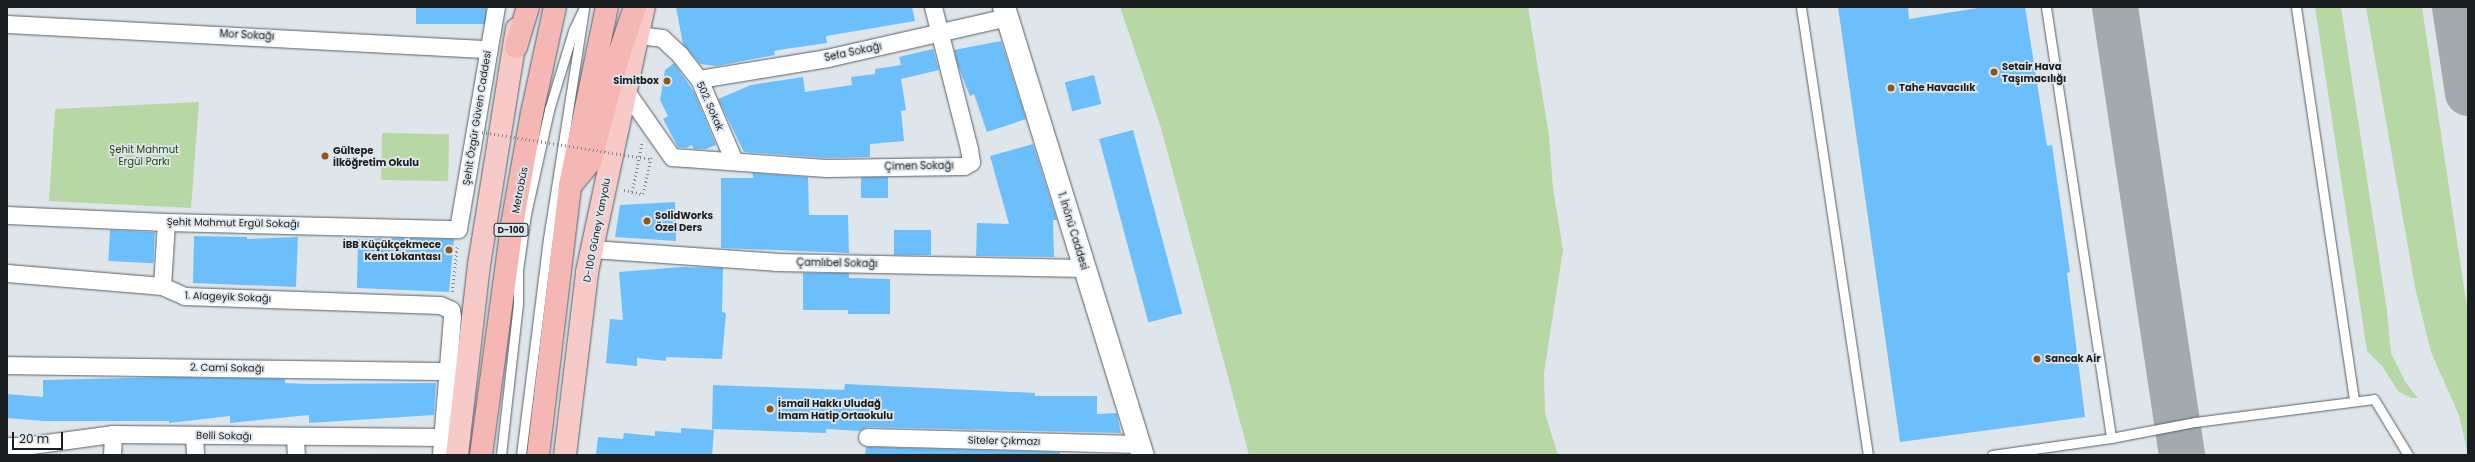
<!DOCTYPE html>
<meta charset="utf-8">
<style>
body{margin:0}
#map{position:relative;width:2475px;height:462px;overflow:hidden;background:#dee6ec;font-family:Poppins,sans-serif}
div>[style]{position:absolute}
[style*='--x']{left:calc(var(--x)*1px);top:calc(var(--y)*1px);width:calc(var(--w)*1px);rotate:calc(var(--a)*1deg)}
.green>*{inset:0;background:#b7d7a5;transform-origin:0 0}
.taxiway>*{height:46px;margin:-23px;padding:0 23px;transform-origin:23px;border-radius:23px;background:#a3aaae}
.building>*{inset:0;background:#6cbffb;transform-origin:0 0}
.path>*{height:2.5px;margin-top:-1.25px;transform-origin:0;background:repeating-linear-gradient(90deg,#81878b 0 1px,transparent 0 4px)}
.roads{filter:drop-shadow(0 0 1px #585e64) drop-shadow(0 0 1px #585e64)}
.service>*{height:9px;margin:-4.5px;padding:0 4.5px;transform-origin:4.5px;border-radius:4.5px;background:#fff}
.minor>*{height:17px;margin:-8.5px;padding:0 8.5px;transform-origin:8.5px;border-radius:8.5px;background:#fff}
.secondary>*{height:22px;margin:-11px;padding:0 11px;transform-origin:11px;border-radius:11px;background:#fff}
.primary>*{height:22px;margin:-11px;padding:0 11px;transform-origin:11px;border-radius:11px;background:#f7c9c7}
.trunk>*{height:22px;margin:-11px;padding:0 11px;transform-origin:11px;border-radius:11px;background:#f4b7b4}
.path-bridge>*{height:2.5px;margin-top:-1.25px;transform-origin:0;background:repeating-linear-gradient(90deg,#81878b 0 1px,transparent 0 4px)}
.dots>*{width:11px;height:11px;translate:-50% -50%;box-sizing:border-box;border:2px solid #dee6ec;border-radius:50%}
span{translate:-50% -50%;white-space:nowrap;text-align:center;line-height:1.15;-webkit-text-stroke:3.5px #dee6ec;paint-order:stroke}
.shield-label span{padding:1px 3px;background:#dee6ec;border:1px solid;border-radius:3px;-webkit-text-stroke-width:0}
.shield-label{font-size:9px;color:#1b1e20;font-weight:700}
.street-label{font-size:10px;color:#1b1e20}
.poi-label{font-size:10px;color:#1b1e20;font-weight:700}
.left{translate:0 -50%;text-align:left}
.right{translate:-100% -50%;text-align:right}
.park-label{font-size:10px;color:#25440c}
.frame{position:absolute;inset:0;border:8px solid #1b1e20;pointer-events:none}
.scale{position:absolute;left:12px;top:432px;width:51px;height:18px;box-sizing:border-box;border:2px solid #1b1e20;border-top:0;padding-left:5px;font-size:12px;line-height:14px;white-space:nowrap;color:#1b1e20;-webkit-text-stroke:3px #dee6ec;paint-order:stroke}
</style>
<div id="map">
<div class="green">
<i style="clip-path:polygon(1120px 7px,1528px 7px,1549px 135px,1553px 188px,1563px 250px,1544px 373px,1545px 413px,1558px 455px,1249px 455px,1161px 128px)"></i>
<i style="clip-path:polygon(2315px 7px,2341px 7px,2387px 311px,2391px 353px,2406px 383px,2418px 398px,2411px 398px,2398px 391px,2383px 367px,2367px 351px)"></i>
<i style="clip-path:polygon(2366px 7px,2422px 7px,2468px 314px,2468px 455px,2459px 415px,2431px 352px,2415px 287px)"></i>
<i style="clip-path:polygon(199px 102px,191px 208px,49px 201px,55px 109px)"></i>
<i style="left:382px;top:133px;width:67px;height:47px;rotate:1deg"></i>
</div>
<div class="taxiway">
<i style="--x:2115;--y:7;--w:453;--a:81.5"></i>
<i style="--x:2455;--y:7;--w:87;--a:81.4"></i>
</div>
<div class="building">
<i style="left:416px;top:7px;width:70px;height:17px"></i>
<i style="clip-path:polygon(676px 7px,912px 7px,915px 21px,826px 36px,827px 43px,785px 49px,774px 51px,775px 55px,717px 66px,700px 64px,683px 44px)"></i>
<i style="clip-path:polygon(1838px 7px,1908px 7px,1909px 19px,1984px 7px,2025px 7px,2047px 146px,2052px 145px,2070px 272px,2067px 273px,2085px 417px,1900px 442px)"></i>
<i style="clip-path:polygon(1001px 41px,1026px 119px,987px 132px,974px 94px,970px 96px,958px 66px,954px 50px)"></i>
<i style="clip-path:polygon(933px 49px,939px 70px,901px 79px,906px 110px,901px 111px,904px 141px,870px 144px,870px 157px,826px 158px,744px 152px,718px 99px,751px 85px,803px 77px,805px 92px,852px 85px,851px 77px,875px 74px,875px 69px,901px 65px,899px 57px)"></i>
<i style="clip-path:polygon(674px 63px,694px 92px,716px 145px,706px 149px,694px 149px,692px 145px,686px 148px,678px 147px,663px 119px,668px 116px,660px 100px,665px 70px)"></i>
<i style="left:1094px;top:75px;width:30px;height:30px;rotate:76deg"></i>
<i style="left:1133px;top:130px;width:190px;height:35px;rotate:75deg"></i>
<i style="clip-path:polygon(1033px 144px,1057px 220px,1053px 220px,1054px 257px,976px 256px,977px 223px,1009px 224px,990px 156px)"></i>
<i style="clip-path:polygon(752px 173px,808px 177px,809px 215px,848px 215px,849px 253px,721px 248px,721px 178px,754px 178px)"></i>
<i style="left:861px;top:177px;width:27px;height:21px"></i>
<i style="clip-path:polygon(675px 202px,676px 241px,615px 237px,620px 205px)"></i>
<i style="left:110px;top:230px;width:45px;height:31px;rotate:3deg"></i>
<i style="left:931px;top:230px;width:25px;height:37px;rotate:90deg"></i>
<i style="clip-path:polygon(194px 236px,247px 237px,247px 239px,298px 237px,296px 287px,193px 283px)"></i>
<i style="clip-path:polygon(405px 238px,454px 239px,449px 292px,357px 288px,358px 239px)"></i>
<i style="clip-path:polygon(681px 267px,723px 268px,722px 312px,726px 313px,722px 359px,666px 357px,666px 361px,637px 358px,637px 366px,606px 363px,610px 319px,623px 320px,619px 272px)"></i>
<i style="clip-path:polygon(803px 273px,849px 273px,849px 278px,890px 279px,890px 314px,848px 314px,848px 310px,803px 310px)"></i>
<i style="clip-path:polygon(168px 377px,285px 379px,285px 383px,309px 384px,436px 383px,434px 415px,309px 423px,309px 415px,230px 423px,230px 416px,169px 423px,169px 421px,44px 421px,7px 418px,7px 394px,43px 397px,43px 380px)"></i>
<i style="clip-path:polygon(845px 384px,1035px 393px,1035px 396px,1097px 396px,1097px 414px,1117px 413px,1121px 433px,867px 427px,859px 431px,826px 429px,826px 433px,712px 429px,713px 385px,844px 390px)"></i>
<i style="clip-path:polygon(681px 428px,714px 430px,712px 455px,596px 455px,598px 437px,623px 439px,624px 433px,655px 436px,655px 431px,681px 433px)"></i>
<i style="clip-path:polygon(866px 447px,1060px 452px,1060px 455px,865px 455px)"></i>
</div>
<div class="path">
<i style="--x:624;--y:190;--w:19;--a:12"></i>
<i style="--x:643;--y:194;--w:38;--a:-78"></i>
<i style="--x:632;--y:192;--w:51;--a:-78.7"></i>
<i style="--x:452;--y:292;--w:46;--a:-83.8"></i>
</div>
<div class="roads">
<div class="service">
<i style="--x:1801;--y:7;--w:453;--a:81.5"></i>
<i style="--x:2046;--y:7;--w:436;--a:81.4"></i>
<i style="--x:2296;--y:7;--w:398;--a:81.6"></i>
<i style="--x:501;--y:455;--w:152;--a:-83.6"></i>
<i style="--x:518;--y:304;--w:34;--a:-90"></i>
<i style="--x:518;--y:270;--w:57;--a:-81.9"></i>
<i style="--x:526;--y:214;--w:107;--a:-77.5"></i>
<i style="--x:549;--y:110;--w:83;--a:-73.1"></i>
<i style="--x:573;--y:31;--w:26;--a:-65"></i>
<i style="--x:521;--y:455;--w:218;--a:-82.9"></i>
<i style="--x:548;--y:239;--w:232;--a:-81.1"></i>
<i style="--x:1992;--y:455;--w:120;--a:-8.1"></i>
<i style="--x:2111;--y:438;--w:86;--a:-10.8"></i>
<i style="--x:2195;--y:422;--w:180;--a:-7.3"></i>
<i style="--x:2374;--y:399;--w:66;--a:58.7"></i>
</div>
<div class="minor">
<i style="--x:7;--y:24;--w:482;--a:3"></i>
<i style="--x:638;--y:35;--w:24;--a:7"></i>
<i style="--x:662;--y:38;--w:25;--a:43"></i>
<i style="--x:680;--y:55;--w:31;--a:52"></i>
<i style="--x:699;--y:79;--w:89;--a:66.9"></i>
<i style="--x:699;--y:79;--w:130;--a:-9.3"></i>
<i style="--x:827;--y:58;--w:185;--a:-12.8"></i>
<i style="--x:625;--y:90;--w:82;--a:55"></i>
<i style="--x:672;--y:157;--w:154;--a:4.1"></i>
<i style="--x:826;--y:168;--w:138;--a:-0.8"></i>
<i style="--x:964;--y:166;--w:8;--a:-30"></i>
<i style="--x:971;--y:162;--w:13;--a:-99"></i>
<i style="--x:969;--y:149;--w:146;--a:-104.2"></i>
<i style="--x:7;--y:215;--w:159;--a:2.5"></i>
<i style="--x:166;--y:222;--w:292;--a:1.4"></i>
<i style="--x:458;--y:229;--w:225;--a:-80.3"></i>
<i style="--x:592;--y:249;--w:184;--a:4"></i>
<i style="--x:776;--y:262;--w:308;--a:1.1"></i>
<i style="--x:7;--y:273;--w:156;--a:4.8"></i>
<i style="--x:162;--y:286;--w:24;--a:24"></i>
<i style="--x:184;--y:296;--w:256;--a:2"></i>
<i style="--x:440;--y:305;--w:12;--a:24"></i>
<i style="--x:451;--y:310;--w:7;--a:82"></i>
<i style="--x:452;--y:317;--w:138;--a:94.6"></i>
<i style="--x:162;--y:286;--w:64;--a:-86.4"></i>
<i style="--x:7;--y:365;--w:440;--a:0.8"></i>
<i style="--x:194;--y:435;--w:20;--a:87"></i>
<i style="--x:867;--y:437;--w:273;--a:1.5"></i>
<i style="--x:295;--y:438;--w:17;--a:87"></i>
<i style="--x:7;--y:446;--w:17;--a:0"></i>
<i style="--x:24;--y:446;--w:90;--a:-7.7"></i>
<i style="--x:113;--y:434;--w:330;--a:0.5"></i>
<i style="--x:112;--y:455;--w:21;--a:-87"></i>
</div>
<div class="secondary">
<i style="--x:1004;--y:7;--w:469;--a:72.8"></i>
</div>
<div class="primary">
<i style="--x:457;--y:455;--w:191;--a:-83.4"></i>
<i style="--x:479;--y:265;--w:239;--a:-80.9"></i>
<i style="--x:565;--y:455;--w:184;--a:-83.1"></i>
<i style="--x:587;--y:272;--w:271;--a:-77.9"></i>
</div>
<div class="trunk">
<i style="--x:516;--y:47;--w:42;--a:-73.3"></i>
<i style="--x:571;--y:185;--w:30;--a:-50"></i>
<i style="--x:590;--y:162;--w:112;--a:-75"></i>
<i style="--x:619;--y:54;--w:50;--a:-71.2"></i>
<i style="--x:481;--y:455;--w:232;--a:-82.3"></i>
<i style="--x:512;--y:225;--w:114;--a:-79.9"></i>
<i style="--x:532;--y:113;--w:108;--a:-77.8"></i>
<i style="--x:538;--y:455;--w:272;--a:-83.2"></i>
<i style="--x:570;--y:185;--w:182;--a:-78.3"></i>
</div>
</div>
<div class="path-bridge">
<i style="--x:482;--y:132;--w:170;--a:9.1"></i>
</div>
<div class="dots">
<i style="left:1994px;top:72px;background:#925519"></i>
<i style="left:667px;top:81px;background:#925519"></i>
<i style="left:1891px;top:88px;background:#925519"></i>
<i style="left:325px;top:156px;background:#925519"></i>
<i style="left:647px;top:221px;background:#925519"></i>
<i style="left:449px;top:250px;background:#925519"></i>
<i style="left:2037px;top:359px;background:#925519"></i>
<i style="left:770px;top:409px;background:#925519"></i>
</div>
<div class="shield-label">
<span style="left:511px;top:230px">D-100</span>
</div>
<div class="street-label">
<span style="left:247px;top:35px;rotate:3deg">Mor Sokağı</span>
<span style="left:853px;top:52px;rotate:-12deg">Sefa Sokağı</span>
<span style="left:710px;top:106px;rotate:66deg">502. Sokak</span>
<span style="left:477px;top:118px;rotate:-81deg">Şehit Özgür Güven Caddesi</span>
<span style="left:919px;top:166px;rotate:-1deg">Çimen Sokağı</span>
<span style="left:520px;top:190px;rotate:-79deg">Metrobüs</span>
<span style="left:233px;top:223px;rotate:1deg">Şehit Mahmut Ergül Sokağı</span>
<span style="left:597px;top:230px;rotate:-79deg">D-100 Güney Yanyolu</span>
<span style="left:1073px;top:231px;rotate:73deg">1. İnönü Caddesi</span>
<span style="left:837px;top:263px;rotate:1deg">Çamlıbel Sokağı</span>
<span style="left:228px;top:297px;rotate:2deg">1. Alageyik Sokağı</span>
<span style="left:227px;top:368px;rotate:1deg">2. Cami Sokağı</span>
<span style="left:224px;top:436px;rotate:1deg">Belli Sokağı</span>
<span style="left:1004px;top:441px;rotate:1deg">Siteler Çıkmazı</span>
</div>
<div class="poi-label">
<span class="left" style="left:2002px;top:72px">Setair Hava<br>Taşımacılığı</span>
<span class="right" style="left:659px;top:81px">Simitbox</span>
<span class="left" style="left:1899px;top:88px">Tahe Havacılık</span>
<span class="left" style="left:333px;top:156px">Gültepe<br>İlköğretim Okulu</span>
<span class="left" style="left:655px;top:221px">SolidWorks<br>Özel Ders</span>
<span class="right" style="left:441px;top:250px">İBB Küçükçekmece<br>Kent Lokantası</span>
<span class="left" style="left:2045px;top:359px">Sancak Air</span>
<span class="left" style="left:778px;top:409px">İsmail Hakkı Uludağ<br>İmam Hatip Ortaokulu</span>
</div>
<div class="park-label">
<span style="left:144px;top:155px">Şehit Mahmut<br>Ergül Parkı</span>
</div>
<div class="frame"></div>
<div class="scale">20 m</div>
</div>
